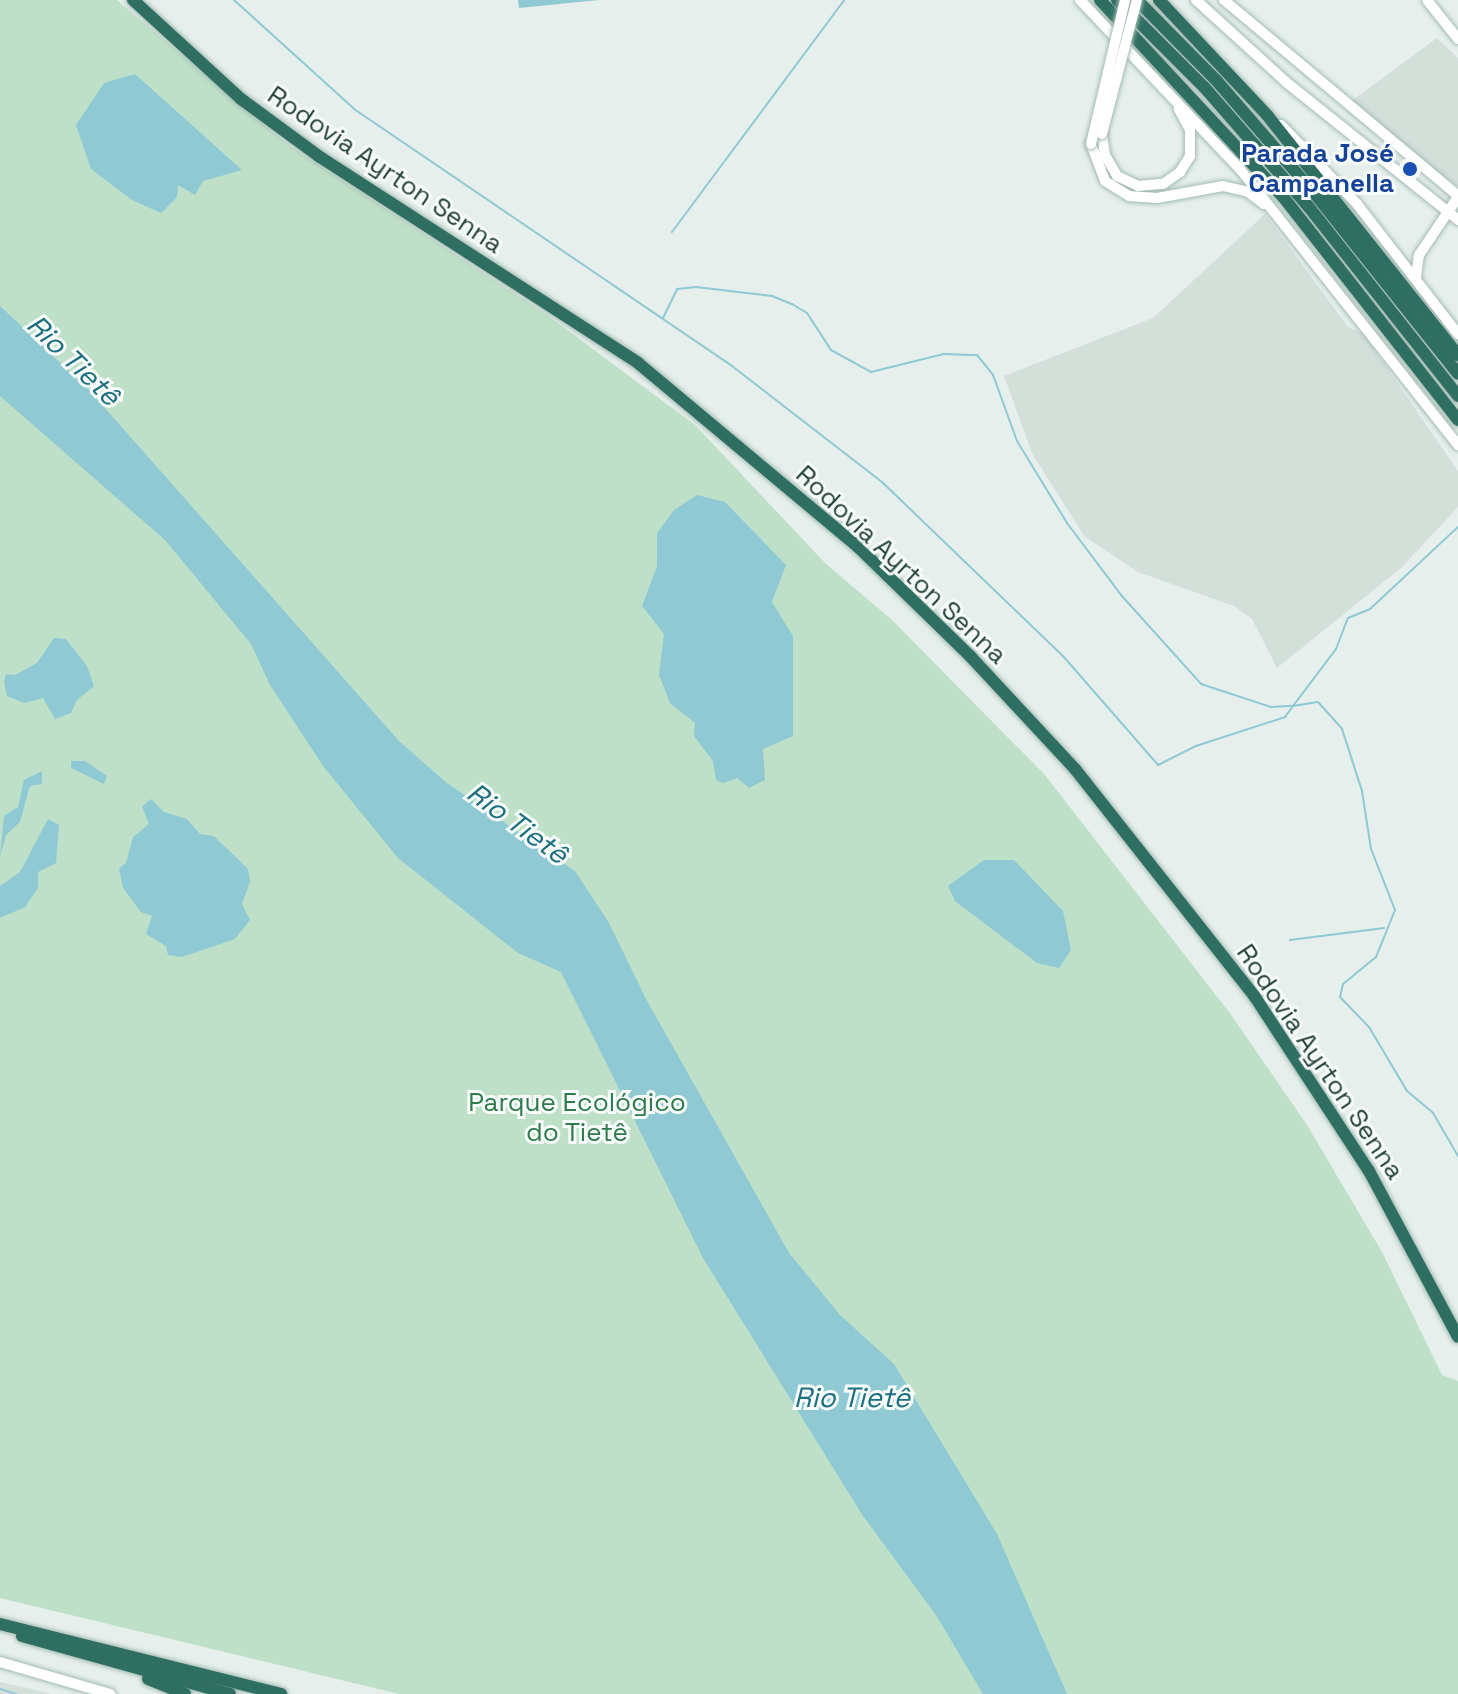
<!DOCTYPE html>
<meta charset="utf-8">
<style>
body{margin:0}
#map{position:relative;width:1458px;height:1694px;overflow:hidden;background:#e6efeb;font-family:"Space Grotesk",sans-serif}
div>[style]{position:absolute}
[style*='--x']{left:calc(var(--x)*1px);top:calc(var(--y)*1px);width:calc(var(--w)*1px);rotate:calc(var(--a)*1deg)}
.built>*{inset:0;background:#d4dfda}
.green>*{inset:0;background:#bfe0c8}
.water>*{inset:0;background:#8ec9d4}
.stream>*{height:2px;margin:-1px;padding:0 1px;transform-origin:1px;border-radius:1px;background:#8ec9d4}
.roads{filter:drop-shadow(0 0 2px #a4bbb3) drop-shadow(0 0 2px #a4bbb3)}
.secondary>*{height:10px;margin:-5px;padding:0 5px;transform-origin:5px;border-radius:5px;background:#fff}
.highway>*{height:12px;margin:-6px;padding:0 6px;transform-origin:6px;border-radius:6px;background:#2f6f62}
.bridges{filter:drop-shadow(0 0 2px #a4bbb3) drop-shadow(0 0 2px #a4bbb3)}
.secondary-bridge>*{height:10px;margin:-5px;padding:0 5px;transform-origin:5px;border-radius:5px;background:#fff}
.dots>*{width:22px;height:22px;translate:-50% -50%;box-sizing:border-box;border:4px solid #f7fbf9;border-radius:50%}
span{translate:-50% -50%;white-space:nowrap;text-align:center;line-height:1.15;-webkit-text-stroke:6px #f7fbf9;paint-order:stroke}
.transit-label{font-size:26px;color:#164399;font-weight:700}
.right{translate:-100% -50%;text-align:right}
.street-label{font-size:26px;color:#24423a}
.park-label{font-size:26px;color:#2d7a4b}
.water-label{font-size:28px;color:#1c6f80;font-style:italic}
</style>
<div id="map">
<div class="built">
<i style="clip-path:polygon(1437px 38px,1458px 58px,1458px 186px,1453px 186px,1350px 102px)"></i>
<i style="clip-path:polygon(1265px 214px,1348px 327px,1363px 333px,1458px 471px,1458px 507px,1401px 568px,1277px 668px,1252px 619px,1234px 606px,1138px 572px,1084px 536px,1032px 453px,1004px 376px,1153px 318px)"></i>
<i style="clip-path:polygon(0 1682px,36px 1690px,52px 1694px,0 1694px)"></i>
</div>
<div class="green">
<i style="clip-path:polygon(0 0,117px 0,287px 144px,550px 317px,695px 425px,826px 564px,891px 619px,1045px 775px,1232px 1016px,1307px 1125px,1382px 1252px,1442px 1375px,1458px 1381px,1458px 1694px,399px 1694px,0 1598px)"></i>
</div>
<div class="water">
<i style="clip-path:polygon(518px 0,599px 0,519px 8px)"></i>
<i style="clip-path:polygon(135px 74px,242px 170px,203px 181px,195px 195px,178px 185px,177px 197px,161px 213px,132px 200px,91px 169px,76px 125px,104px 83px)"></i>
<i style="clip-path:polygon(0 306px,89px 390px,399px 741px,447px 783px,575px 871px,609px 923px,646px 999px,789px 1253px,840px 1315px,894px 1364px,997px 1534px,1067px 1694px,983px 1694px,936px 1615px,863px 1516px,703px 1258px,561px 972px,518px 953px,398px 858px,323px 766px,270px 685px,251px 644px,165px 540px,0 396px)"></i>
<i style="clip-path:polygon(697px 495px,725px 502px,786px 565px,772px 602px,793px 636px,793px 736px,763px 749px,765px 780px,749px 788px,737px 778px,723px 783px,716px 780px,713px 761px,694px 736px,695px 723px,670px 703px,659px 675px,664px 634px,642px 606px,657px 566px,657px 533px,674px 510px)"></i>
<i style="clip-path:polygon(54px 638px,66px 639px,87px 666px,94px 686px,77px 700px,71px 713px,55px 719px,43px 698px,24px 703px,7px 696px,4px 682px,6px 674px,15px 675px,37px 663px)"></i>
<i style="clip-path:polygon(71px 761px,85px 761px,107px 776px,104px 784px,71px 768px)"></i>
<i style="clip-path:polygon(42px 771px,42px 784px,30px 786px,20px 822px,6px 835px,0 857px,4px 816px,18px 807px,24px 780px)"></i>
<i style="clip-path:polygon(151px 799px,164px 812px,187px 819px,200px 834px,214px 836px,248px 869px,250px 882px,242px 904px,250px 920px,235px 939px,182px 957px,168px 955px,166px 946px,146px 934px,152px 916px,141px 912px,123px 888px,119px 868px,126px 863px,133px 837px,149px 824px,142px 807px)"></i>
<i style="clip-path:polygon(48px 819px,59px 825px,56px 863px,38px 872px,38px 888px,25px 907px,0 918px,0 886px,20px 872px)"></i>
<i style="clip-path:polygon(984px 860px,1014px 860px,1063px 911px,1071px 950px,1059px 968px,1037px 963px,955px 901px,948px 886px)"></i>
</div>
<div class="stream">
<i style="--x:234;--y:0;--w:162;--a:42.2"></i>
<i style="--x:354;--y:109;--w:457;--a:34.2"></i>
<i style="--x:732;--y:366;--w:190;--a:37.7"></i>
<i style="--x:882;--y:482;--w:251;--a:43.9"></i>
<i style="--x:1063;--y:656;--w:145;--a:48.9"></i>
<i style="--x:1158;--y:765;--w:42;--a:-26.6"></i>
<i style="--x:1196;--y:746;--w:94;--a:-18"></i>
<i style="--x:1285;--y:717;--w:14;--a:-54"></i>
<i style="--x:1293;--y:706;--w:25;--a:-9"></i>
<i style="--x:1318;--y:702;--w:36;--a:48"></i>
<i style="--x:1342;--y:729;--w:65;--a:72.1"></i>
<i style="--x:1362;--y:791;--w:59;--a:81.2"></i>
<i style="--x:1371;--y:849;--w:66;--a:68.5"></i>
<i style="--x:1395;--y:910;--w:51;--a:112"></i>
<i style="--x:1376;--y:957;--w:43;--a:140.7"></i>
<i style="--x:1343;--y:984;--w:13;--a:103"></i>
<i style="--x:1340;--y:997;--w:42;--a:46"></i>
<i style="--x:1369;--y:1027;--w:74;--a:59.3"></i>
<i style="--x:1407;--y:1091;--w:34;--a:40"></i>
<i style="--x:1433;--y:1113;--w:50;--a:59.8"></i>
<i style="--x:672;--y:232;--w:289;--a:-53.4"></i>
<i style="--x:663;--y:318;--w:32;--a:-64"></i>
<i style="--x:677;--y:289;--w:19;--a:-6"></i>
<i style="--x:696;--y:287;--w:77;--a:6.8"></i>
<i style="--x:772;--y:296;--w:22;--a:22"></i>
<i style="--x:792;--y:304;--w:17;--a:31"></i>
<i style="--x:807;--y:313;--w:44;--a:57"></i>
<i style="--x:831;--y:350;--w:46;--a:28.8"></i>
<i style="--x:871;--y:372;--w:75;--a:-13.9"></i>
<i style="--x:944;--y:354;--w:33;--a:2"></i>
<i style="--x:977;--y:355;--w:26;--a:51"></i>
<i style="--x:993;--y:375;--w:70;--a:70"></i>
<i style="--x:1017;--y:441;--w:96;--a:58.6"></i>
<i style="--x:1067;--y:523;--w:90;--a:53.1"></i>
<i style="--x:1121;--y:595;--w:120;--a:48"></i>
<i style="--x:1201;--y:684;--w:74;--a:18.2"></i>
<i style="--x:1271;--y:707;--w:22;--a:-3"></i>
<i style="--x:1293;--y:706;--w:71;--a:-53"></i>
<i style="--x:1336;--y:649;--w:33;--a:-69"></i>
<i style="--x:1348;--y:618;--w:24;--a:-22"></i>
<i style="--x:1370;--y:609;--w:120;--a:-43"></i>
<i style="--x:1290;--y:940;--w:95;--a:-7.3"></i>
<i style="--x:0;--y:1689;--w:17;--a:17"></i>
</div>
<div class="roads">
<div class="secondary">
<i style="--x:1080;--y:0;--w:233;--a:46.6"></i>
<i style="--x:1240;--y:169;--w:352;--a:51.7"></i>
<i style="--x:1196;--y:0;--w:122;--a:42.3"></i>
<i style="--x:1286;--y:82;--w:221;--a:38.7"></i>
<i style="--x:1224;--y:0;--w:305;--a:39.9"></i>
<i style="--x:1427;--y:0;--w:50;--a:51.5"></i>
<i style="--x:1281;--y:125;--w:110;--a:46.1"></i>
<i style="--x:1357;--y:204;--w:165;--a:52.2"></i>
<i style="--x:1102;--y:134;--w:21;--a:82"></i>
<i style="--x:1105;--y:155;--w:24;--a:60"></i>
<i style="--x:1117;--y:176;--w:23;--a:25"></i>
<i style="--x:1138;--y:186;--w:25;--a:-5"></i>
<i style="--x:1163;--y:184;--w:21;--a:-35"></i>
<i style="--x:1180;--y:172;--w:19;--a:-58"></i>
<i style="--x:1190;--y:156;--w:26;--a:-90"></i>
<i style="--x:1190;--y:130;--w:24;--a:-118"></i>
<i style="--x:1091;--y:144;--w:40;--a:69"></i>
<i style="--x:1105;--y:181;--w:28;--a:32"></i>
<i style="--x:1129;--y:196;--w:28;--a:4"></i>
<i style="--x:1157;--y:198;--w:67;--a:-10.3"></i>
<i style="--x:1223;--y:186;--w:26;--a:13"></i>
<i style="--x:1248;--y:192;--w:20;--a:37"></i>
<i style="--x:1416;--y:278;--w:23;--a:-83"></i>
<i style="--x:1419;--y:255;--w:70;--a:-56.1"></i>
<i style="--x:0;--y:1662;--w:115;--a:16.2"></i>
</div>
<div class="highway">
<i style="--x:133;--y:0;--w:147;--a:42.5"></i>
<i style="--x:241;--y:99;--w:98;--a:36.3"></i>
<i style="--x:320;--y:157;--w:379;--a:32.9"></i>
<i style="--x:638;--y:363;--w:287;--a:39.9"></i>
<i style="--x:858;--y:547;--w:158;--a:44.2"></i>
<i style="--x:971;--y:657;--w:153;--a:47.1"></i>
<i style="--x:1075;--y:769;--w:290;--a:51.7"></i>
<i style="--x:1255;--y:997;--w:208;--a:56.8"></i>
<i style="--x:1369;--y:1171;--w:188;--a:61.8"></i>
<i style="--x:1100;--y:0;--w:270;--a:47.1"></i>
<i style="--x:1284;--y:198;--w:282;--a:51.9"></i>
<i style="--x:1117;--y:0;--w:124;--a:45"></i>
<i style="--x:1205;--y:88;--w:157;--a:48.9"></i>
<i style="--x:1308;--y:206;--w:242;--a:51.7"></i>
<i style="--x:1137;--y:0;--w:112;--a:45.4"></i>
<i style="--x:1216;--y:80;--w:157;--a:49.1"></i>
<i style="--x:1319;--y:199;--w:223;--a:51.5"></i>
<i style="--x:1159;--y:0;--w:158;--a:46.8"></i>
<i style="--x:1267;--y:115;--w:307;--a:51.5"></i>
<i style="--x:0;--y:1624;--w:290;--a:14"></i>
<i style="--x:22;--y:1636;--w:216;--a:15.6"></i>
<i style="--x:148;--y:1679;--w:40;--a:22"></i>
</div>
</div>
<div class="bridges">
<div class="secondary-bridge">
<i style="--x:1102;--y:134;--w:138;--a:-75.4"></i>
<i style="--x:1091;--y:144;--w:148;--a:-76.7"></i>
</div>
</div>
<div class="dots">
<i style="left:1410px;top:169px;background:#1a4fb4"></i>
</div>
<div class="transit-label">
<span class="right" style="left:1394px;top:169px">Parada José<br>Campanella</span>
</div>
<div class="street-label">
<span style="left:385px;top:170px;rotate:34deg">Rodovia Ayrton Senna</span>
<span style="left:901px;top:565px;rotate:43deg">Rodovia Ayrton Senna</span>
<span style="left:1320px;top:1062px;rotate:56deg">Rodovia Ayrton Senna</span>
</div>
<div class="park-label">
<span style="left:577px;top:1118px">Parque Ecológico<br>do Tietê</span>
</div>
<div class="water-label">
<span style="left:74px;top:360px;rotate:44deg">Rio Tietê</span>
<span style="left:518px;top:823px;rotate:36deg">Rio Tietê</span>
<span style="left:852px;top:1397px">Rio Tietê</span>
</div>
</div>
